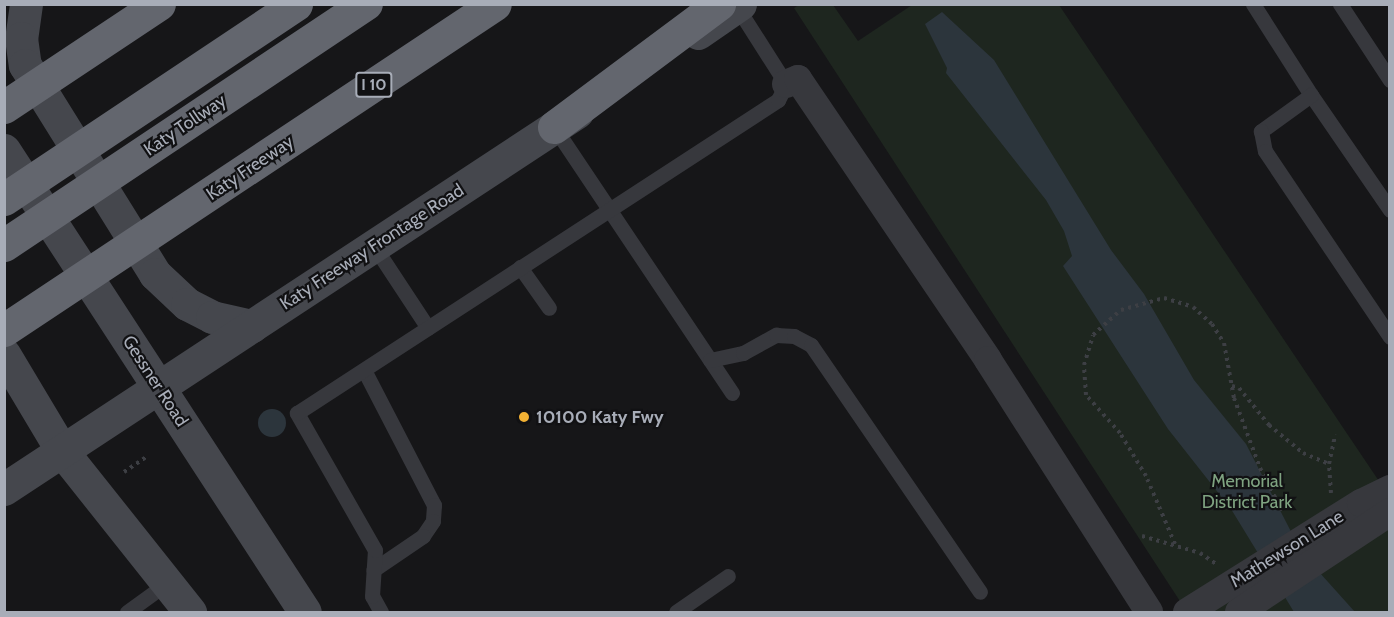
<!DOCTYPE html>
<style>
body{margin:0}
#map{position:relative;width:1394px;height:617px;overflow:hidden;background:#161618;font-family:Cabin,sans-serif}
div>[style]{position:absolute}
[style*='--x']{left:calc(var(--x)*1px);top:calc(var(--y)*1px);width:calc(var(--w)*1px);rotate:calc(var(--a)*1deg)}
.green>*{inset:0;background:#1e261f}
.water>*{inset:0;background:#2c353c}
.round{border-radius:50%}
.path>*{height:4px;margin-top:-2px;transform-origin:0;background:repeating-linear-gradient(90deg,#3d3f44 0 3px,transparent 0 7.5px)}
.lane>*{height:15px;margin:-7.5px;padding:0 7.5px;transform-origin:7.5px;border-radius:7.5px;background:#37383d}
.street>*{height:28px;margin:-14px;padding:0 14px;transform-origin:14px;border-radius:14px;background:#37383d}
.secondary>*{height:33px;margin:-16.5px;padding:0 16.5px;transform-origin:16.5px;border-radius:16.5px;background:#45474d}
.highway>*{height:33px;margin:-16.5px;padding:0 16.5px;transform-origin:16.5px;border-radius:16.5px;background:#63666e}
.dots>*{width:16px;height:16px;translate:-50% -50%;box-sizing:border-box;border:3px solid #111113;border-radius:50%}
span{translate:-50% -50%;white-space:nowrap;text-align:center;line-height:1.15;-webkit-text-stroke:4.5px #111113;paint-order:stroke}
.shield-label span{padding:2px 4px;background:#111113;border:2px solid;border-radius:4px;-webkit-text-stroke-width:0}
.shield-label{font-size:16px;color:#a8adb8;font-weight:700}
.street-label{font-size:18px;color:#a8adb8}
.poi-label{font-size:18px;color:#a8adb8;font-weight:700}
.left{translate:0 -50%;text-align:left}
.park-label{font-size:18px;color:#7fa381}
.frame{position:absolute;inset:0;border:6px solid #a8adb8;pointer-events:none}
</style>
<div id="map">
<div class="green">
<i style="clip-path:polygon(799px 5px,833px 5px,858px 41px,912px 5px,1059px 5px,1389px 496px,1389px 612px,1187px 612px,794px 8px)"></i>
</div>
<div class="water">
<i style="clip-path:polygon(942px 12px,994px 60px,1111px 250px,1144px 294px,1194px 380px,1246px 444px,1302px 553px,1355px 612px,1294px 612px,1231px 509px,1168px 429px,1063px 266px,1072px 256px,1064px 231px,1046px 200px,946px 73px,947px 68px,925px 24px)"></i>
<i class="round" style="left:258px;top:409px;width:28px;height:28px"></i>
</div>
<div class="path">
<i style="--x:1232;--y:386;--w:7;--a:16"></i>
<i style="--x:1239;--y:388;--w:48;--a:51"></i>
<i style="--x:1269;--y:425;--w:44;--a:39.5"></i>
<i style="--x:1303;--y:453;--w:28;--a:23"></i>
<i style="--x:124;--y:472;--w:27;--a:-34"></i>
<i style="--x:1331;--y:493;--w:29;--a:-94"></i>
<i style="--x:1329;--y:464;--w:30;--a:-78"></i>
<i style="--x:1142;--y:536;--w:60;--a:16.3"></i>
<i style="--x:1200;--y:553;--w:22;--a:34"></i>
<i style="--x:1175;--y:544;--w:74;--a:-113.1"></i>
<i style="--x:1146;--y:476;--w:50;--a:-121.2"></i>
<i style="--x:1120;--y:433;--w:51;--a:-131.8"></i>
<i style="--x:1086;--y:395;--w:30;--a:-94"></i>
<i style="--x:1084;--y:365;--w:31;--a:-73"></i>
<i style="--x:1093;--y:335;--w:38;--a:-42"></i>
<i style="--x:1121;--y:310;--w:45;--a:-15.6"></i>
<i style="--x:1164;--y:298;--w:30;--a:17"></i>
<i style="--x:1193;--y:307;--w:25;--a:42"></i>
<i style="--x:1212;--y:324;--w:22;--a:58"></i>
<i style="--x:1224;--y:343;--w:56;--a:79.7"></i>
<i style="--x:1234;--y:398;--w:75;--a:69.6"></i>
<i style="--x:1260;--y:468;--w:51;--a:62.9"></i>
</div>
<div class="lane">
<i style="--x:1253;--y:4;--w:108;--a:57.5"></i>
<i style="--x:1340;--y:4;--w:91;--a:56.7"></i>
<i style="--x:554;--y:127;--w:320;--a:56.2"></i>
<i style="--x:1390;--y:210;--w:140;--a:-124.5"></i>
<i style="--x:1311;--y:95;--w:62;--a:144.2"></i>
<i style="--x:1261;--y:131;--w:20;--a:79"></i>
<i style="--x:1265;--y:151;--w:224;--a:56.1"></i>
<i style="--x:374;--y:246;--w:98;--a:56.6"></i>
<i style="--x:520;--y:267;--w:50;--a:54.7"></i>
<i style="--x:710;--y:360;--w:34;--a:-12"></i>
<i style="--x:743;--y:353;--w:38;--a:-29"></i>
<i style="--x:776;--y:335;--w:18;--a:3"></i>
<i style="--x:794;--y:336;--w:19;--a:28"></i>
<i style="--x:811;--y:345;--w:299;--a:55.6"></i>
<i style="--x:364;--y:370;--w:152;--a:62.6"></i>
<i style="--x:434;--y:505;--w:16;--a:94"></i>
<i style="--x:433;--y:521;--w:18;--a:124"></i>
<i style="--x:423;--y:536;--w:60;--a:145.8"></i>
<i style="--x:127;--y:612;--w:49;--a:-35.9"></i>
<i style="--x:381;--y:612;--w:18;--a:-119"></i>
<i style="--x:372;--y:596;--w:46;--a:-86.3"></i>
<i style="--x:375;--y:550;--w:158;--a:-119.7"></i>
<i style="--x:297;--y:413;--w:574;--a:-33.05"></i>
<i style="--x:778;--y:100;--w:18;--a:-63"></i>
<i style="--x:786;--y:84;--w:91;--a:-122.5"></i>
<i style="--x:676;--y:612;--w:63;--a:-34.7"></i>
</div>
<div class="street">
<i style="--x:786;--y:84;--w:13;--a:-23"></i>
<i style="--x:798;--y:79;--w:339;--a:55.9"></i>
<i style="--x:988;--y:360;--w:299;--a:57.4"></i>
<i style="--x:1187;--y:612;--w:205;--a:-32.1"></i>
<i style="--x:1361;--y:503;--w:32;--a:-26"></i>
<i style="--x:1239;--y:612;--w:181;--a:-33.5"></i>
</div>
<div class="secondary">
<i style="--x:26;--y:4;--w:34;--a:98"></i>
<i style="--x:21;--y:38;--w:27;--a:82"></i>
<i style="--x:25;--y:65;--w:246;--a:58.1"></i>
<i style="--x:155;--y:274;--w:44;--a:43.2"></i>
<i style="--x:187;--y:304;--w:28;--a:27"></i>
<i style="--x:212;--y:317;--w:41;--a:12.7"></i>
<i style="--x:698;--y:33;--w:51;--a:-34.6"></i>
<i style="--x:4;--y:150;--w:551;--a:56.92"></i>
<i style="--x:4;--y:354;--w:113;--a:59.1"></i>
<i style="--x:62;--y:451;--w:206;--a:51.5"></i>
<i style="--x:4;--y:489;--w:686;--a:-33.34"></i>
</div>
<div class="highway">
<i style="--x:4;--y:107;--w:186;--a:-33.6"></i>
<i style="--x:554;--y:127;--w:206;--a:-36.7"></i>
<i style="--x:4;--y:199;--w:351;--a:-33.7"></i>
<i style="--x:4;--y:245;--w:435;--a:-33.7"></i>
<i style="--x:4;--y:330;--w:589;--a:-33.58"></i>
</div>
<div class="dots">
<i style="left:524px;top:417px;background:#f2b134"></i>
</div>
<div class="shield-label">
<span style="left:374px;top:85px">I 10</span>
</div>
<div class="street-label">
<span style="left:185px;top:125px;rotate:-34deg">Katy Tollway</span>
<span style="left:250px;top:168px;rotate:-34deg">Katy Freeway</span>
<span style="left:372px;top:247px;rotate:-33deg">Katy Freeway Frontage Road</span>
<span style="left:155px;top:381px;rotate:57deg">Gessner Road</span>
<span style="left:1287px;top:549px;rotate:-32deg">Mathewson Lane</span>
</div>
<div class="poi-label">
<span class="left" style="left:536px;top:417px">10100 Katy Fwy</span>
</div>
<div class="park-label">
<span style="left:1247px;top:492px">Memorial<br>District Park</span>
</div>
<div class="frame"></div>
</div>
